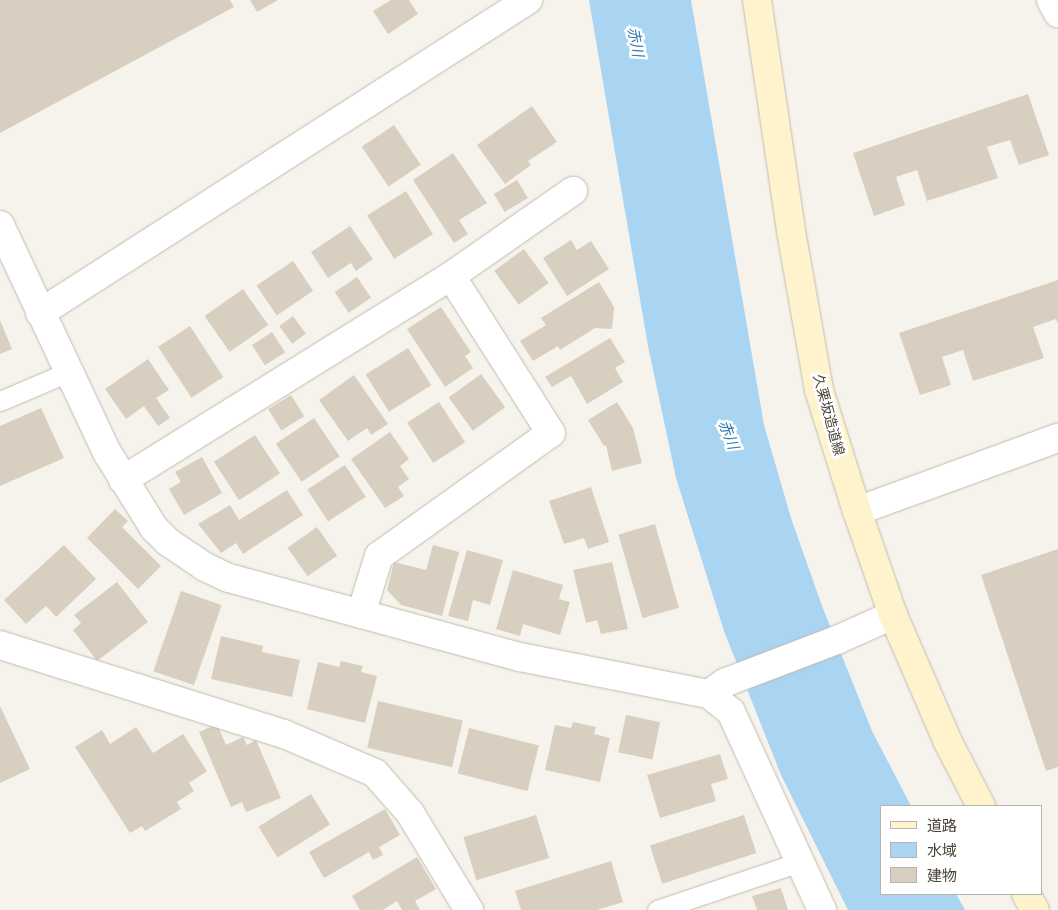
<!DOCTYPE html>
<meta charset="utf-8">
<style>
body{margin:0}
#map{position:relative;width:1058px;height:910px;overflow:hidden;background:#f6f3ec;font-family:"Alegreya Sans","Noto Sans JP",sans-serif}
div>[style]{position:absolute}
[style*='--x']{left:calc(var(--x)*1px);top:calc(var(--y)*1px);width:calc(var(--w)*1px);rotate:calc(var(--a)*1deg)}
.water>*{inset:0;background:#a9d4f2}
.building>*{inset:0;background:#d8cfc1;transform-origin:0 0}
.roads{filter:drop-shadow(0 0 1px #c2bbae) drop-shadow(0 0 1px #c2bbae)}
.service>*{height:19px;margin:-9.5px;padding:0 9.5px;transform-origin:9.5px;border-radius:9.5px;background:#fff}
.minor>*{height:28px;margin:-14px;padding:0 14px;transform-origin:14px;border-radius:14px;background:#fff}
.secondary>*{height:28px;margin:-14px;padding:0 14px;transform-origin:14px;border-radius:14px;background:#fff3cd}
span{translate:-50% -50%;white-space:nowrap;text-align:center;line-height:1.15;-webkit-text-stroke:5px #fff;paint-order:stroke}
.street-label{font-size:14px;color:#4b4439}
.water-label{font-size:15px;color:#2e7ab2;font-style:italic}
.legend{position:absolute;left:880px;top:805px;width:162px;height:90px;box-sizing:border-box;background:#fff;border:1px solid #b7b4b0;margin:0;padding:6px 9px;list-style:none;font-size:15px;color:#4b4439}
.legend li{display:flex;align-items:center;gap:10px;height:25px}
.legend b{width:25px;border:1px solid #b7b4b0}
</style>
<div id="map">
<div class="water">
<i style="clip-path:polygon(589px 0,691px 0,764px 425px,791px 518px,822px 606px,872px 731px,911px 806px,882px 806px,882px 894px,956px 894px,965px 910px,848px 910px,781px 775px,724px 631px,676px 478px,648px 346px)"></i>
</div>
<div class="building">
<i style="clip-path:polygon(0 0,230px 0,234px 7px,0 133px)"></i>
<i style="clip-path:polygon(250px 0,278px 0,257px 12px)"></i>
<i style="clip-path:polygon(391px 0,409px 0,418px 14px,388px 34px,373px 11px)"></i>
<i style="clip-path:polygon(1028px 94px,1049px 155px,1019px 165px,1010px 140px,987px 147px,998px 178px,927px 201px,917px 170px,896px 177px,905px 205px,874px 216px,853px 153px)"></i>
<i style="clip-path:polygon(532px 106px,557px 142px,528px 161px,531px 165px,505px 184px,477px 145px)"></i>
<i style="left:394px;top:125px;width:48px;height:39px;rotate:56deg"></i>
<i style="clip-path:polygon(453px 153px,487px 203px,459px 220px,468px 234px,454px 243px,413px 180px)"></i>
<i style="left:517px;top:180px;width:21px;height:27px;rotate:59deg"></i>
<i style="left:406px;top:191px;width:51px;height:46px;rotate:58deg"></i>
<i style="clip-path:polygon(350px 226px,373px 259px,356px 271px,351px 263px,328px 278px,311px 252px)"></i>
<i style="clip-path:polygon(571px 240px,577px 250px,591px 241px,609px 269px,567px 296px,543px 258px)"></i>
<i style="left:524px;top:249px;width:42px;height:37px;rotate:54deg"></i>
<i style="left:293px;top:261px;width:36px;height:44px;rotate:56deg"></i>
<i style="left:357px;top:277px;width:25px;height:27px;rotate:56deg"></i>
<i style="clip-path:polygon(1058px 280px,1058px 324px,1056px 319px,1033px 327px,1044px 358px,973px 381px,963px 350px,942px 357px,951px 385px,920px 395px,899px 333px)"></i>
<i style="clip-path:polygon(599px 282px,614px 307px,612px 329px,595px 328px,560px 350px,558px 346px,533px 361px,520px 341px,546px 325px,541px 318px)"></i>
<i style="left:243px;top:289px;width:44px;height:47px;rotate:55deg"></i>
<i style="clip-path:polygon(441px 307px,471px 352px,465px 356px,473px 368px,445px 387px,407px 329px)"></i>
<i style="left:293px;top:316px;width:22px;height:17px;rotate:54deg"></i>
<i style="clip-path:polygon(0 320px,12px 349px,0 354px)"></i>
<i style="left:190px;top:326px;width:61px;height:38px;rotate:57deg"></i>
<i style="left:272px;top:332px;width:24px;height:24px;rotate:57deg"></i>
<i style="clip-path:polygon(610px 338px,625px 362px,615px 368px,623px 382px,587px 404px,571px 376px,552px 387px,545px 377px)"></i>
<i style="left:408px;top:348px;width:44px;height:50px;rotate:58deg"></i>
<i style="clip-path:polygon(148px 359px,169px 390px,156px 398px,170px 418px,158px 426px,144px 406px,126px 419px,105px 389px)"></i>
<i style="left:481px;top:374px;width:41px;height:40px;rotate:54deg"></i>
<i style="clip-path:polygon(354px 375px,388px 424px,371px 435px,367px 428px,348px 441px,319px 400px)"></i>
<i style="left:291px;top:395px;width:25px;height:27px;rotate:58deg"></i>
<i style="left:439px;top:402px;width:48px;height:38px;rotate:57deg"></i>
<i style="clip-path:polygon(617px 402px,633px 428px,642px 463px,612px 471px,606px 445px,604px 446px,588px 420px)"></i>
<i style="clip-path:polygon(41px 408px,64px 458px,0 486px,0 426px)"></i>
<i style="left:314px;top:418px;width:46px;height:46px;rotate:56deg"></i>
<i style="clip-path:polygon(390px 432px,409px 459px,400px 466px,409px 479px,398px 487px,404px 496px,385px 508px,351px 459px)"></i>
<i style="left:255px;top:435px;width:46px;height:49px;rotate:57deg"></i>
<i style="clip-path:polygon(202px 457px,222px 493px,184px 515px,169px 489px,181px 482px,175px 472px)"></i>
<i style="left:345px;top:465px;width:38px;height:45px;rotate:57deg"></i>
<i style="clip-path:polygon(591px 487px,609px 542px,588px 549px,584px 538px,564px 544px,549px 501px)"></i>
<i style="clip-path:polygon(287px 490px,303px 515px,243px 554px,236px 543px,221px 553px,198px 524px,230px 505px,239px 520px)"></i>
<i style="clip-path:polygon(115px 509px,128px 521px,122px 527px,161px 566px,138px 589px,87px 538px)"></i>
<i style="left:655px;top:524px;width:87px;height:38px;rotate:74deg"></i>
<i style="left:317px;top:527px;width:35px;height:36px;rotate:55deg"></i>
<i style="clip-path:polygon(64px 545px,96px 579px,56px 617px,46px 606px,26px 624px,4px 600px)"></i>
<i style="clip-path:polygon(433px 545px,459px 552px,442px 616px,401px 605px,387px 590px,394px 562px,426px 570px)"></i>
<i style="clip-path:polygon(1058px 549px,1058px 767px,1046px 771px,981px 575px)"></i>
<i style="clip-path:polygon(467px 550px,503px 560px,490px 605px,473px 600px,468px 621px,448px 616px)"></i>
<i style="clip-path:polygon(612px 562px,628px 629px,601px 634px,597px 620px,586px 623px,573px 570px)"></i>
<i style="clip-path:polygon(513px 570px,563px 585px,559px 599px,570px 602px,560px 635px,523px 624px,520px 636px,496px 629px)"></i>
<i style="clip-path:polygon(117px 582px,148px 622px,97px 661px,73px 630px,81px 623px,74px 615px)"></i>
<i style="left:181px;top:591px;width:43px;height:85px;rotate:19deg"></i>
<i style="clip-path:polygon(221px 636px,263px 646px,262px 652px,300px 660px,292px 697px,211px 679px)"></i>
<i style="clip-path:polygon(341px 661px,363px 666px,361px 672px,377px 676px,365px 723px,307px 709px,318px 662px,339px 667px)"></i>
<i style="left:378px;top:701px;width:87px;height:48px;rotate:13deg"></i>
<i style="clip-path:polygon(0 706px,30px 769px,0 783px)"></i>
<i style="left:626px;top:715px;width:35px;height:38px;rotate:12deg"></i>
<i style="clip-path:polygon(573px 722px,596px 727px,594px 734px,610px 738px,600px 782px,545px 770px,555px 725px,571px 728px)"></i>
<i style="clip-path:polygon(217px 724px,226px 745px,243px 737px,247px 745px,256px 740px,281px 798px,246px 812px,242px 802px,231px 807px,199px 732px)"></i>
<i style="clip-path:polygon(136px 727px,153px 753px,183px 734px,207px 771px,189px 783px,194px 791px,177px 802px,181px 809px,145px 831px,142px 826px,130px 833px,75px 747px,102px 730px,110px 744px)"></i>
<i style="left:469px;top:728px;width:72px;height:47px;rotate:14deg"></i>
<i style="clip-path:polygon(720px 754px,728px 779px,711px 784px,716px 801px,660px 818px,647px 775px)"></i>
<i style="left:311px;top:794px;width:36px;height:62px;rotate:58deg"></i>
<i style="clip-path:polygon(385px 809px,400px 835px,379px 847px,383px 855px,373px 860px,369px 852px,324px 878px,309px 852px)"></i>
<i style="left:536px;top:815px;width:45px;height:76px;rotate:73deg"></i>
<i style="left:744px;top:815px;width:40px;height:99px;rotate:72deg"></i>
<i style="clip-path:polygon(417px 857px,436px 889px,415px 901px,420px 910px,402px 910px,397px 901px,383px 910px,360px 910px,352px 896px)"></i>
<i style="clip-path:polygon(611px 861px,623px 902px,597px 910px,521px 910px,515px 891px)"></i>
<i style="clip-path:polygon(781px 888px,788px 910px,757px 910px,752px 896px)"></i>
</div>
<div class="roads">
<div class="service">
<i style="--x:0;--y:401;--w:74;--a:-23.1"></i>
<i style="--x:657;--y:910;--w:151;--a:-18.6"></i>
</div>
<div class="minor">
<i style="--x:1051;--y:0;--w:15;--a:62"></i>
<i style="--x:0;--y:225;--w:253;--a:64.8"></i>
<i style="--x:108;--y:454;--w:87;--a:58.1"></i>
<i style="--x:154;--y:528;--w:20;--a:45"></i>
<i style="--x:168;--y:542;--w:45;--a:34"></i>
<i style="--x:205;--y:567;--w:26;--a:25"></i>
<i style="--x:229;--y:578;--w:302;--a:15.2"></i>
<i style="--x:520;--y:657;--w:193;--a:11.1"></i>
<i style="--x:709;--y:694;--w:28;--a:39"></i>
<i style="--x:731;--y:712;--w:218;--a:65.3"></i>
<i style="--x:40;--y:313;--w:580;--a:-32.68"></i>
<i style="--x:123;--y:480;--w:386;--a:-31.9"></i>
<i style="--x:451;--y:276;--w:149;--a:-34.9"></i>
<i style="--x:857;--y:511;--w:214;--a:-20"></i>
<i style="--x:361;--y:614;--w:61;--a:-72.8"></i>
<i style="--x:379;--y:556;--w:211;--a:-35.6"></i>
<i style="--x:551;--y:433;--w:186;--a:-122.5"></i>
<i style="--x:0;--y:645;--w:298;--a:17.4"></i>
<i style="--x:284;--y:734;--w:99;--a:23.2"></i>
<i style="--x:375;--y:773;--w:53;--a:48.8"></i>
<i style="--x:410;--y:813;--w:114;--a:58.7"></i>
<i style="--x:709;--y:694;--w:19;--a:-36"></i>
<i style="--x:724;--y:683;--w:123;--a:-20.9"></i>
<i style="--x:839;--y:639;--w:59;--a:-24"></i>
</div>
<div class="secondary">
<i style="--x:757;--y:0;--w:233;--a:81.6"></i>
<i style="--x:791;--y:231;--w:161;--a:80"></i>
<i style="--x:819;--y:390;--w:127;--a:72.6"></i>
<i style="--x:857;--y:511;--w:110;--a:70.9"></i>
<i style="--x:893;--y:615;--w:138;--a:66.6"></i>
<i style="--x:948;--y:742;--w:72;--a:62.7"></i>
<i style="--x:1026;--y:894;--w:18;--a:61"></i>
</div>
</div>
<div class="street-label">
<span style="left:828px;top:415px;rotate:75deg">久栗坂造道線</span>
</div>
<div class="water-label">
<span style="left:635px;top:42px;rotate:80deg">赤川</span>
<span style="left:728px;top:435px;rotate:69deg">赤川</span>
</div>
<ul class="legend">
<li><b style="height:6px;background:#fff3cd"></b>道路</li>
<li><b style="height:14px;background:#a9d4f2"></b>水域</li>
<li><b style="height:14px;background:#d8cfc1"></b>建物</li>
</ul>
</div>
